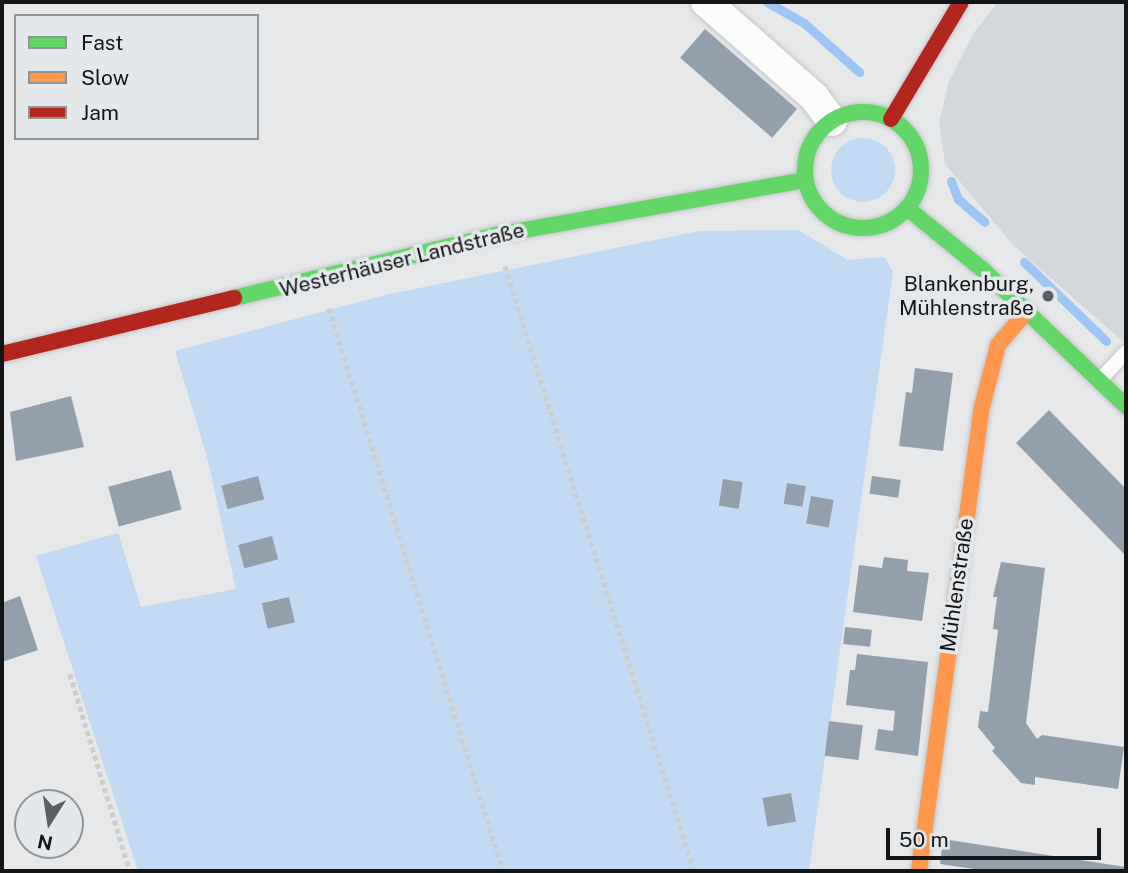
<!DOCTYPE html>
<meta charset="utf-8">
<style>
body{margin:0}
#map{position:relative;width:1128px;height:873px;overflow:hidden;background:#e6e8ea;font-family:"Public Sans",sans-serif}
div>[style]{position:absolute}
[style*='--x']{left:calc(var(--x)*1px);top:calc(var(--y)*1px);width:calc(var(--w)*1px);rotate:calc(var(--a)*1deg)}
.built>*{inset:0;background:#d3d8dd}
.green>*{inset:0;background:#c3daf5}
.round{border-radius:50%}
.stream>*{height:9px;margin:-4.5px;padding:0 4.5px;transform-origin:4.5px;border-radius:4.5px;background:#9cc5f5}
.building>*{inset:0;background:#949fac;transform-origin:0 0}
.path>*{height:4.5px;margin-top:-2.25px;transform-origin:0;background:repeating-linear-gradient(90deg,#cececf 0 5px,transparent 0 8.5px)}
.roads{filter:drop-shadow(0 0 2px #c5c6c7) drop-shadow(0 0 2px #c5c6c7)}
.lane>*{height:14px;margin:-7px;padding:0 7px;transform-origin:7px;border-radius:7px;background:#fbfcfc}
.street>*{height:30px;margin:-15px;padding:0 15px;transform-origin:15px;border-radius:15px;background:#fbfcfc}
.fast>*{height:16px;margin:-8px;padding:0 8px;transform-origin:8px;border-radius:8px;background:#63d668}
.fast>.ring{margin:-8px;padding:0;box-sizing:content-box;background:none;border:16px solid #63d668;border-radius:50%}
.slow>*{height:16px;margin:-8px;padding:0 8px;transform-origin:8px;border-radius:8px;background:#ff974d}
.jam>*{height:16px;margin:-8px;padding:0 8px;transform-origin:8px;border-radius:8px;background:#b3261e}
.dots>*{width:19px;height:19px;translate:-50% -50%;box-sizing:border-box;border:4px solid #e5e8eb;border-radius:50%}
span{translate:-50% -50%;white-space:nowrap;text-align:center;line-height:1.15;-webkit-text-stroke:7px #e5e8eb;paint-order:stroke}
.street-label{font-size:21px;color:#141516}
.poi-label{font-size:21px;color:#141516}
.right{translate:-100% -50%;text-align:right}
.frame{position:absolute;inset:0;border:4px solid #141516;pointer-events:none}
.legend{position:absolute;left:14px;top:14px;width:245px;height:126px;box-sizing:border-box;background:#e5e8eb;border:2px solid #919496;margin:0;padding:9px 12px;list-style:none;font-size:21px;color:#141516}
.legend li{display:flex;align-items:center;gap:14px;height:35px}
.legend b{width:35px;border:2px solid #919496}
.north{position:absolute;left:14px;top:789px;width:70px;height:70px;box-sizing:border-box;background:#e5e8eb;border:2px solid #919496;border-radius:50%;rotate:192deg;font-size:19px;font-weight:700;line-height:28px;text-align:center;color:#141516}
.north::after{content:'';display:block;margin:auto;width:24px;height:32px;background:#5e5f60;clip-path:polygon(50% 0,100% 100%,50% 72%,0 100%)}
.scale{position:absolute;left:886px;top:828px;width:215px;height:32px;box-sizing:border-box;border:4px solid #141516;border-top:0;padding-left:9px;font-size:21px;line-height:24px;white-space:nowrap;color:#141516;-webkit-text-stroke:5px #e5e8eb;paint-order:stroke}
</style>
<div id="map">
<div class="built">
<i style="clip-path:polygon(998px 2px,1126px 2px,1126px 344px,1014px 246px,945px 164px,939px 123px,949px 81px,975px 31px)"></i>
</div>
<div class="green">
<i class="round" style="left:831px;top:138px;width:64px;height:64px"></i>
<i style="clip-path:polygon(798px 230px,848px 260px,884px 257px,893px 272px,809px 871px,138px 871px,36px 556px,118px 533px,141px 607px,236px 589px,207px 457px,175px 351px,385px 295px,699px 231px)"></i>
</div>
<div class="stream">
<i style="--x:767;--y:2;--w:43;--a:29.6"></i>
<i style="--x:804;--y:23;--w:74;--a:41.7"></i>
<i style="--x:951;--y:181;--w:19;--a:69"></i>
<i style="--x:958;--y:199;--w:35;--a:41"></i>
<i style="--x:1024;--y:262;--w:114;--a:43.9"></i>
</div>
<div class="building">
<i style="left:705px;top:29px;width:122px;height:38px;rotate:41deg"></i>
<i style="clip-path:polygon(915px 368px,953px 373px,943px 451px,899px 446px,906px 392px,912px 393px)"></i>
<i style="clip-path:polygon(71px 396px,84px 447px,16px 461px,10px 412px)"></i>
<i style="clip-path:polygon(1049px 410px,1126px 489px,1126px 556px,1016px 443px)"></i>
<i style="left:171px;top:470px;width:41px;height:65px;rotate:75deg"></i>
<i style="left:258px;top:476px;width:24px;height:38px;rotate:75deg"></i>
<i style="left:872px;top:476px;width:29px;height:18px;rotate:8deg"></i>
<i style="left:723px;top:479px;width:20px;height:27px;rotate:9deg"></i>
<i style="left:787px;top:483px;width:19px;height:21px;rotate:9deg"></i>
<i style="left:811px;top:496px;width:23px;height:28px;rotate:10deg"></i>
<i style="left:272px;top:536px;width:24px;height:35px;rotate:75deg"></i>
<i style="clip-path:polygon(884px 557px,908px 560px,907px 571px,929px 573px,922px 621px,853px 612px,859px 565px,882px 568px)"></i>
<i style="clip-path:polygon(1001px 562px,1045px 568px,1026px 723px,1037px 739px,1042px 735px,1124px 747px,1118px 789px,1035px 777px,1035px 785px,1021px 783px,992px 751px,995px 748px,978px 727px,980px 711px,988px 712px,998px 630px,993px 629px,997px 597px,993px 597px)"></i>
<i style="clip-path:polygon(20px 596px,38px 650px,2px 662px,2px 603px)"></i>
<i style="left:289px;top:597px;width:26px;height:28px;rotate:77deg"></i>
<i style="left:845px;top:627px;width:27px;height:17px;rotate:6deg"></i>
<i style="clip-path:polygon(857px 654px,928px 662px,918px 756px,875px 750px,878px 729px,893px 731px,895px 711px,846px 705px,850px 670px,855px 670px)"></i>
<i style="left:829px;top:721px;width:34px;height:35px;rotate:7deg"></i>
<i style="left:791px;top:793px;width:29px;height:29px;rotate:80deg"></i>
<i style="clip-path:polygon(943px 839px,1126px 867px,1126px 871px,988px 871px,940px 864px)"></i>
</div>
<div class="path">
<i style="--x:505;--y:266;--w:634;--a:72.65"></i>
<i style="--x:329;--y:308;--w:589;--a:72.83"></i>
<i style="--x:70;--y:674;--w:206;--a:73.1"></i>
</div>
<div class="roads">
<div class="lane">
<i style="--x:1101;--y:379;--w:37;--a:-47"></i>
</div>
<div class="street">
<i style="--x:706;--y:2;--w:144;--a:41.3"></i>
<i style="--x:814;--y:97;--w:30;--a:53"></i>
</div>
<div class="fast">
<i class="ring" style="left:805px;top:112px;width:100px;height:100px"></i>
<i style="--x:907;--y:208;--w:97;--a:39.1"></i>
<i style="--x:982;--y:269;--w:199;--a:43.6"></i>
<i style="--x:234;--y:298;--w:269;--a:-13.5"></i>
<i style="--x:496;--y:235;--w:314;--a:-10.1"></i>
</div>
<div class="slow">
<i style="--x:919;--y:871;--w:468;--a:-82.3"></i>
<i style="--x:982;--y:407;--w:64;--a:-75.5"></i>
<i style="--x:998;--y:345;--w:45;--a:-49.5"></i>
</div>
<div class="jam">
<i style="--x:891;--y:119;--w:136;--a:-59.1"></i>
<i style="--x:2;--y:354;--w:239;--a:-13.6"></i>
</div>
</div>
<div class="dots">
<i style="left:1048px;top:296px;background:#5e5f60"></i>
</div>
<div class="street-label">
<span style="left:402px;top:260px;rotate:-14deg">Westerhäuser Landstraße</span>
<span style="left:957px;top:585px;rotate:-82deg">Mühlenstraße</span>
</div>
<div class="poi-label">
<span class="right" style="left:1034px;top:296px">Blankenburg,<br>Mühlenstraße</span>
</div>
<div class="frame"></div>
<ul class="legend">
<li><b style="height:9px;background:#63d668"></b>Fast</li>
<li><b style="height:9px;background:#ff974d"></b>Slow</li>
<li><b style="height:9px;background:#b3261e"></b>Jam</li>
</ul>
<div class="north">N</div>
<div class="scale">50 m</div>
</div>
